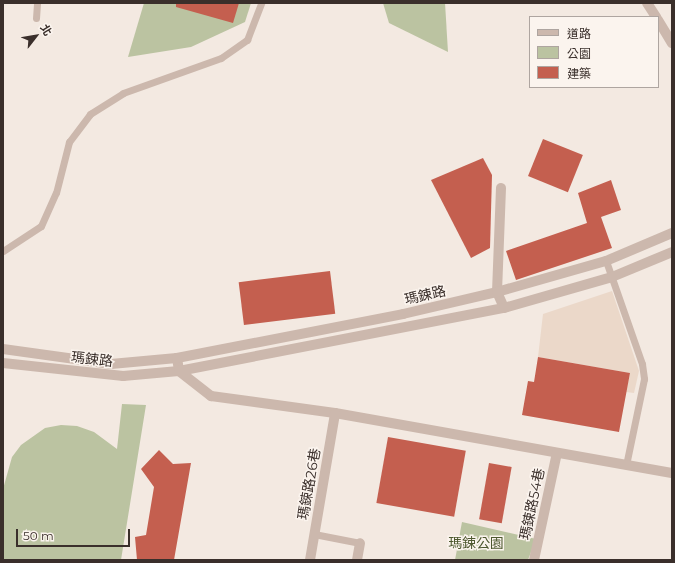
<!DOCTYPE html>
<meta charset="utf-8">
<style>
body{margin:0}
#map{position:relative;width:675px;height:563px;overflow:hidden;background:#f3e9e1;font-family:Montserrat,"Noto Sans TC",sans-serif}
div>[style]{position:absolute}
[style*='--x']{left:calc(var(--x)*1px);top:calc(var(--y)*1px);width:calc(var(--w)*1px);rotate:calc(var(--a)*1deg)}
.green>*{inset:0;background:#bbc3a1}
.plaza>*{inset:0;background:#ebd8c9}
.building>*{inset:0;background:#c45f4f;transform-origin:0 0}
.service>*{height:7px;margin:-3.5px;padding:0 3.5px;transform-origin:3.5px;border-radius:3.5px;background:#ccb8ad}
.minor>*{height:10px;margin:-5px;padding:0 5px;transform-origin:5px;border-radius:5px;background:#ccb8ad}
.tertiary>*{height:10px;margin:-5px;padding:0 5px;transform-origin:5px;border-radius:5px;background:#ccb8ad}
span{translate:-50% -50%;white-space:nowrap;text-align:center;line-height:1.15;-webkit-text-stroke:3px #fbf4ee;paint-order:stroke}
.street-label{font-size:14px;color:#3a2f2b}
.park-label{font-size:14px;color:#4d582f}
.frame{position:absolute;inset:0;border:4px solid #3a2f2b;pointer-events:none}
.legend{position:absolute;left:529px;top:16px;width:130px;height:72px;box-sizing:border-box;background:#fbf4ee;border:1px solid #aea5a0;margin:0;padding:5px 7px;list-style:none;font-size:12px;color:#3a2f2b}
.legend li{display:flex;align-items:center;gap:8px;height:20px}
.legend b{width:20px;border:1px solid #aea5a0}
.north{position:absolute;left:16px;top:16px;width:40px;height:40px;-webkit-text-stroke:3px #fbf4ee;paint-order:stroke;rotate:59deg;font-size:11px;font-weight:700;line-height:16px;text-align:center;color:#3a2f2b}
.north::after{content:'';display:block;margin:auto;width:14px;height:18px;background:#3a2f2b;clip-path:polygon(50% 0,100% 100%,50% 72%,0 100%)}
.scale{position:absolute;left:16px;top:529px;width:114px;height:18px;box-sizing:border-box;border:2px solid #3a2f2b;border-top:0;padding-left:5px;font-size:12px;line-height:14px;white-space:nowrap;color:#3a2f2b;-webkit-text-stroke:3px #fbf4ee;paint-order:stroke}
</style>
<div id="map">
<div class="green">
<i style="clip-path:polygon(144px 3px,251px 3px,245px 22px,191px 47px,128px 57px)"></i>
<i style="clip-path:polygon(383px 3px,445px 3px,448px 52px,389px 23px)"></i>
<i style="clip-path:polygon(122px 404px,146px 405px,121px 560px,3px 560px,3px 489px,12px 457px,21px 445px,45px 428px,61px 425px,77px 426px,94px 432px,117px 449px)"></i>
<i style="clip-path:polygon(462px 522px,536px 539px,528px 560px,455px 560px)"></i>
</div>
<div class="plaza">
<i style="clip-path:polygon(612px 291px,639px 371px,634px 393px,626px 392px,630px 373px,538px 357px,543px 314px)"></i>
</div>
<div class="building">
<i style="clip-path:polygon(176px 3px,239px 3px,233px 23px,176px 7px)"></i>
<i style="left:543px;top:139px;width:43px;height:40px;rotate:22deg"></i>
<i style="clip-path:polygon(483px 158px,492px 175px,490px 248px,471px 258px,431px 180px)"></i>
<i style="clip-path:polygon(611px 180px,621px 210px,601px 217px,612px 248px,516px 280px,506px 251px,587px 223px,578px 193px)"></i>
<i style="left:330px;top:271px;width:43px;height:92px;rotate:83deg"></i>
<i style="clip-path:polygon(538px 357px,630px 373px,619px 432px,522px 415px,528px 381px,534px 382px)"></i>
<i style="left:388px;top:437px;width:79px;height:67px;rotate:10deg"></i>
<i style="clip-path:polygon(159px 450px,173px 464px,191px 463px,174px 560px,137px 560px,135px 537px,146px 535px,154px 487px,141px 469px)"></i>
<i style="left:489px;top:463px;width:23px;height:57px;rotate:10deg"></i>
</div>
<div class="service">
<i style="--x:36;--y:18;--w:15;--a:-86"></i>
<i style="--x:3;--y:251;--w:45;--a:-33.3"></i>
<i style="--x:41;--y:226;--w:36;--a:-66"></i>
<i style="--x:56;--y:193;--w:53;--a:-75.7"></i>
<i style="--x:69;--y:142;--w:35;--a:-53"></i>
<i style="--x:90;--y:114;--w:39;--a:-32"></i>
<i style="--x:123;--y:93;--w:104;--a:-19.7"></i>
<i style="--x:221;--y:58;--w:32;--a:-35"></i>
<i style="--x:247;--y:40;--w:40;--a:-69"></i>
<i style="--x:606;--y:261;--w:109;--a:70.7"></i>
<i style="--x:642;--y:364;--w:15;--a:82"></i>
<i style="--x:644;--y:379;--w:88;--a:101.8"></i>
<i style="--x:314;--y:534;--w:47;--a:11.1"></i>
</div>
<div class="minor">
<i style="--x:647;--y:3;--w:17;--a:57"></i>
<i style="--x:658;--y:20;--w:27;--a:59"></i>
<i style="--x:501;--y:188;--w:104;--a:92.2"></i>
<i style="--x:497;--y:292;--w:17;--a:66"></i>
<i style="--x:3;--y:349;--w:109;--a:7.9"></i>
<i style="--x:111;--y:364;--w:66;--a:-5.2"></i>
<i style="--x:177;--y:358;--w:13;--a:81"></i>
<i style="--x:179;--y:371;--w:41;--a:38"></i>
<i style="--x:211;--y:396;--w:125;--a:7.8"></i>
<i style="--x:335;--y:413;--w:342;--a:10.1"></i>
<i style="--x:3;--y:363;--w:121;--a:6.2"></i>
<i style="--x:123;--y:376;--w:56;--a:-5.1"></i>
<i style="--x:310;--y:560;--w:149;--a:-80.3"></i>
<i style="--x:357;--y:560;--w:17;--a:-80"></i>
<i style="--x:534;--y:560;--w:109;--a:-77.9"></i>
</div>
<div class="tertiary">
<i style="--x:177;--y:358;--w:230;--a:-11"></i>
<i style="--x:403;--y:314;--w:97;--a:-13.2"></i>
<i style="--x:497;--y:292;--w:113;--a:-15.9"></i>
<i style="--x:606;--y:261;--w:72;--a:-23"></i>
<i style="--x:179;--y:371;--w:331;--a:-11"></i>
<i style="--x:504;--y:308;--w:112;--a:-16"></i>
<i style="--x:612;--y:277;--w:65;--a:-22.6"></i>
</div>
<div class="street-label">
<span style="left:425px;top:295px;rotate:-13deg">瑪鋉路</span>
<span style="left:92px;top:359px;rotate:6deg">瑪鋉路</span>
<span style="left:309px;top:484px;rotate:-80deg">瑪鋉路26巷</span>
<span style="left:532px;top:504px;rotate:-78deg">瑪鋉路54巷</span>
</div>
<div class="park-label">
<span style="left:476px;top:543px">瑪鋉公園</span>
</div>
<div class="frame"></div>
<ul class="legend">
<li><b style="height:5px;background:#ccb8ad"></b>道路</li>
<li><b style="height:11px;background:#bbc3a1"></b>公園</li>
<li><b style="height:11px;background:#c45f4f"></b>建築</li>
</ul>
<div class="north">北</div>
<div class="scale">50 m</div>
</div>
